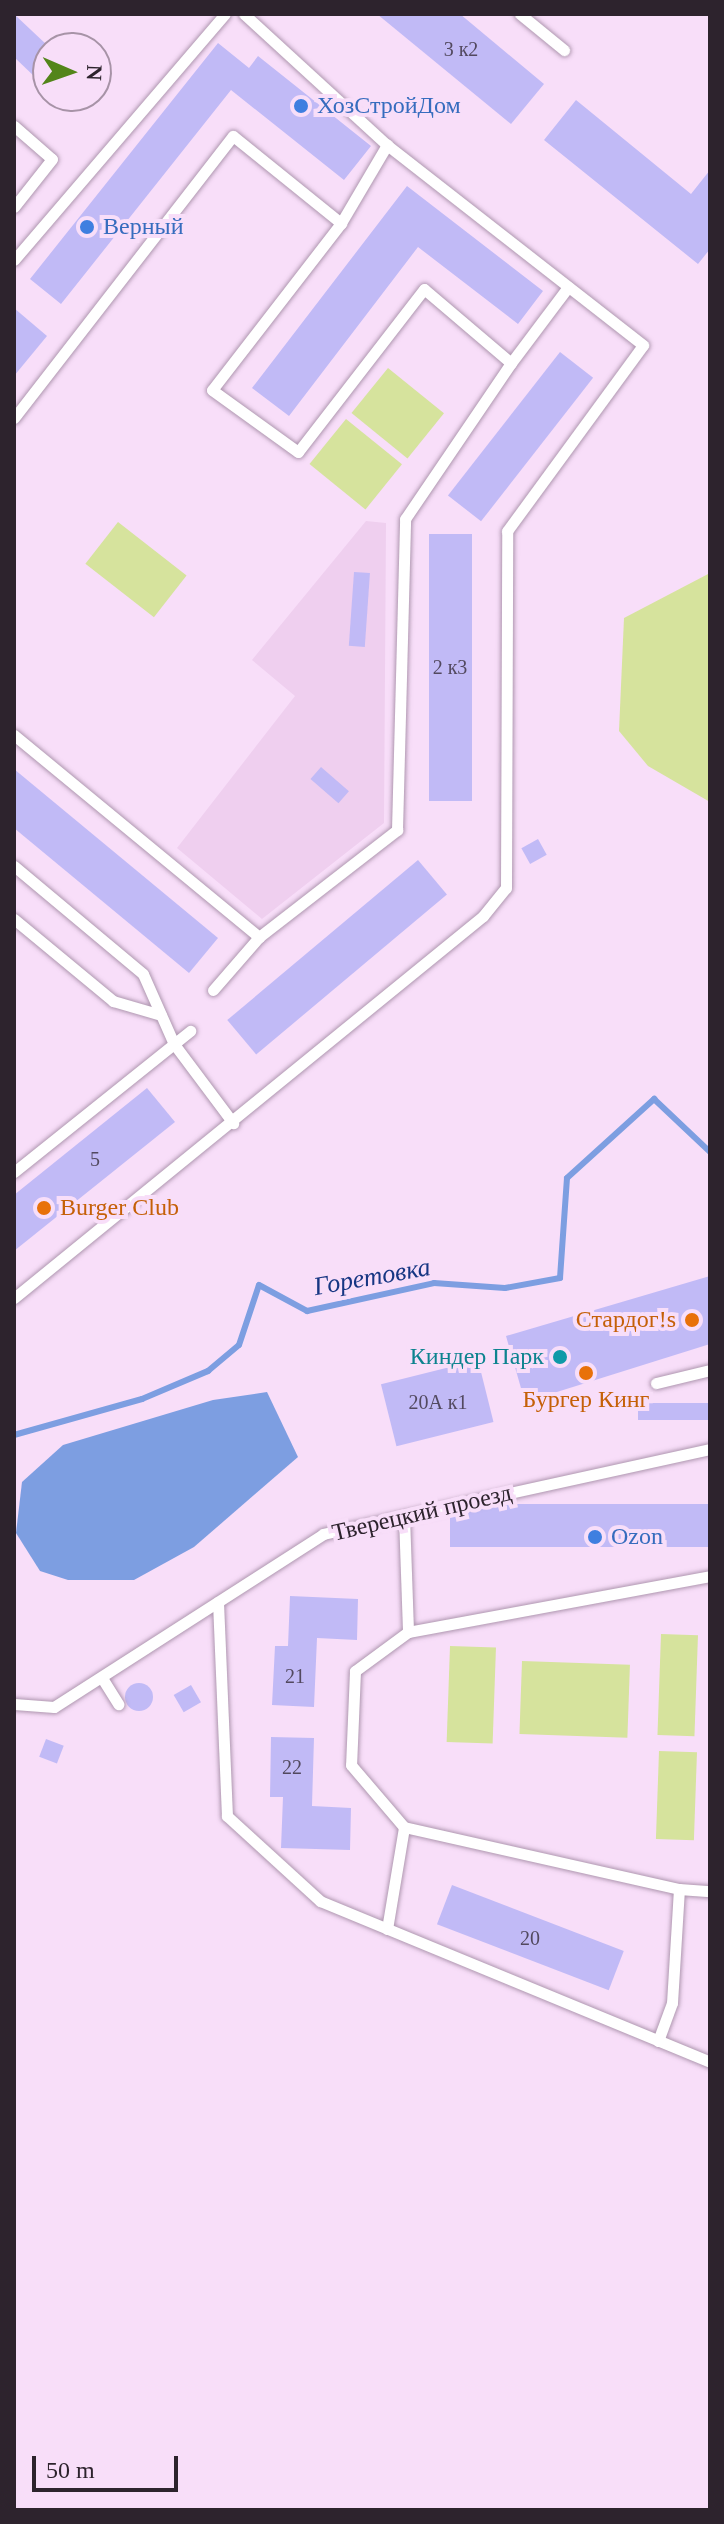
<!DOCTYPE html>
<meta charset="utf-8">
<style>
body{margin:0}
#map{position:relative;width:724px;height:2524px;overflow:hidden;background:#f8def9;font-family:"Times New Roman",serif}
div>[style]{position:absolute}
[style*='--x']{left:calc(var(--x)*1px);top:calc(var(--y)*1px);width:calc(var(--w)*1px);rotate:calc(var(--a)*1deg)}
.built>*{inset:0;background:#efcfef}
.green>*{inset:0;background:#d6e39d;transform-origin:0 0}
.water>*{inset:0;background:#7d9ee1}
.stream>*{height:6px;margin:-3px;padding:0 3px;transform-origin:3px;border-radius:3px;background:#7d9ee1}
.building>*{inset:0;background:#c1baf6;transform-origin:0 0}
.round{border-radius:50%}
.roads{filter:drop-shadow(0 0 2px #af97b0) drop-shadow(0 0 2px #af97b0)}
.service>*{height:11px;margin:-5.5px;padding:0 5.5px;transform-origin:5.5px;border-radius:5.5px;background:#fff}
.dots>*{width:22px;height:22px;translate:-50% -50%;box-sizing:border-box;border:4px solid #f8def9;border-radius:50%}
span{translate:-50% -50%;white-space:nowrap;text-align:center;line-height:1.15;-webkit-text-stroke:8px #f8def9;paint-order:stroke}
.number-label{font-size:20px;color:#52495f}
.number-label span{-webkit-text-stroke-width:0}
.shop-label{font-size:24px;color:#366cbe}
.left{translate:0 -50%;text-align:left}
.food-label{font-size:24px;color:#c56008}
.right{translate:-100% -50%;text-align:right}
.culture-label{font-size:24px;color:#0d838f}
.street-label{font-size:24px;color:#2d232d}
.water-label{font-size:26px;color:#163683;font-style:italic}
.frame{position:absolute;inset:0;border:16px solid #2d232d;pointer-events:none}
.north{position:absolute;left:32px;top:32px;width:80px;height:80px;box-sizing:border-box;background:#f8def9;border:2px solid #a793a7;border-radius:50%;rotate:92deg;font-size:22px;font-weight:700;line-height:32px;text-align:center;color:#2d232d}
.north::after{content:'';display:block;margin:auto;width:28px;height:36px;background:#53851a;clip-path:polygon(50% 0,100% 100%,50% 72%,0 100%)}
.scale{position:absolute;left:32px;top:2456px;width:146px;height:36px;box-sizing:border-box;border:4px solid #2d232d;border-top:0;padding-left:10px;font-size:24px;line-height:28px;white-space:nowrap;color:#2d232d;-webkit-text-stroke:6px #f8def9;paint-order:stroke}
</style>
<div id="map">
<div class="built">
<i style="clip-path:polygon(366px 521px,386px 523px,384px 823px,262px 919px,177px 848px,295px 696px,252px 660px)"></i>
</div>
<div class="green">
<i style="left:388px;top:368px;width:72px;height:58px;rotate:39deg"></i>
<i style="left:346px;top:419px;width:72px;height:58px;rotate:39deg"></i>
<i style="left:118px;top:522px;width:87px;height:53px;rotate:38deg"></i>
<i style="clip-path:polygon(710px 573px,710px 802px,648px 766px,619px 731px,624px 618px)"></i>
<i style="left:661px;top:1634px;width:37px;height:101px;rotate:2deg"></i>
<i style="left:450px;top:1646px;width:46px;height:96px;rotate:2deg"></i>
<i style="left:522px;top:1661px;width:108px;height:73px;rotate:2deg"></i>
<i style="left:659px;top:1751px;width:38px;height:88px;rotate:2deg"></i>
</div>
<div class="water">
<i style="clip-path:polygon(267px 1392px,298px 1457px,194px 1547px,134px 1580px,68px 1580px,40px 1571px,16px 1533px,22px 1482px,63px 1445px,213px 1400px)"></i>
</div>
<div class="stream">
<i style="--x:14;--y:1435;--w:133;--a:-15.7"></i>
<i style="--x:142;--y:1399;--w:72;--a:-23"></i>
<i style="--x:208;--y:1371;--w:40;--a:-40"></i>
<i style="--x:239;--y:1345;--w:63;--a:-71.6"></i>
<i style="--x:259;--y:1285;--w:55;--a:28.4"></i>
<i style="--x:307;--y:1311;--w:130;--a:-12.4"></i>
<i style="--x:434;--y:1283;--w:71;--a:4"></i>
<i style="--x:505;--y:1288;--w:56;--a:-10.3"></i>
<i style="--x:560;--y:1278;--w:100;--a:-86"></i>
<i style="--x:567;--y:1178;--w:118;--a:-42.2"></i>
<i style="--x:654;--y:1099;--w:77;--a:43.4"></i>
</div>
<div class="building">
<i style="clip-path:polygon(14px 14px,48px 46px,48px 64px,36px 78px,14px 57px)"></i>
<i style="clip-path:polygon(377px 14px,460px 14px,544px 84px,511px 124px)"></i>
<i style="clip-path:polygon(218px 43px,249px 68px,258px 56px,371px 146px,344px 180px,231px 90px,61px 304px,30px 279px)"></i>
<i style="clip-path:polygon(576px 100px,691px 194px,710px 170px,710px 249px,698px 264px,544px 140px)"></i>
<i style="clip-path:polygon(407px 186px,543px 291px,518px 324px,418px 247px,289px 416px,252px 388px)"></i>
<i style="clip-path:polygon(14px 308px,47px 336px,14px 376px)"></i>
<i style="left:560px;top:352px;width:42px;height:182px;rotate:38deg"></i>
<i style="left:472px;top:534px;width:267px;height:43px;rotate:90deg"></i>
<i style="left:354px;top:572px;width:16px;height:74px;rotate:4deg"></i>
<i style="left:321px;top:767px;width:37px;height:16px;rotate:41deg"></i>
<i style="clip-path:polygon(14px 769px,218px 938px,189px 973px,14px 828px)"></i>
<i style="left:538px;top:839px;width:18px;height:19px;rotate:61deg"></i>
<i style="left:418px;top:860px;width:45px;height:249px;rotate:50deg"></i>
<i style="clip-path:polygon(147px 1088px,175px 1122px,14px 1251px,14px 1195px)"></i>
<i style="clip-path:polygon(710px 1276px,710px 1344px,525px 1402px,506px 1336px)"></i>
<i style="left:478px;top:1360px;width:64px;height:100px;rotate:76deg"></i>
<i style="left:710px;top:1403px;width:17px;height:72px;rotate:90deg"></i>
<i style="left:710px;top:1504px;width:43px;height:260px;rotate:90deg"></i>
<i style="clip-path:polygon(290px 1596px,358px 1599px,357px 1640px,317px 1638px,314px 1707px,272px 1705px,275px 1646px,288px 1646px)"></i>
<i class="round" style="left:125px;top:1683px;width:28px;height:28px"></i>
<i style="left:191px;top:1685px;width:20px;height:20px;rotate:60deg"></i>
<i style="clip-path:polygon(271px 1737px,314px 1738px,312px 1806px,351px 1808px,350px 1850px,281px 1848px,283px 1797px,270px 1797px)"></i>
<i style="left:46px;top:1739px;width:19px;height:19px;rotate:21deg"></i>
<i style="left:452px;top:1885px;width:184px;height:42px;rotate:21deg"></i>
</div>
<div class="roads">
<div class="service">
<i style="--x:520;--y:14;--w:57;--a:39.3"></i>
<i style="--x:14;--y:126;--w:50;--a:41"></i>
<i style="--x:52;--y:159;--w:61;--a:128.4"></i>
<i style="--x:14;--y:260;--w:324;--a:-49.4"></i>
<i style="--x:511;--y:363;--w:95;--a:-53.1"></i>
<i style="--x:14;--y:418;--w:357;--a:-52.2"></i>
<i style="--x:233;--y:136;--w:139;--a:38.9"></i>
<i style="--x:14;--y:735;--w:318;--a:39.5"></i>
<i style="--x:259;--y:937;--w:175;--a:-37.8"></i>
<i style="--x:397;--y:830;--w:311;--a:-88.5"></i>
<i style="--x:405;--y:519;--w:189;--a:-55.8"></i>
<i style="--x:511;--y:363;--w:114;--a:-139.6"></i>
<i style="--x:424;--y:289;--w:206;--a:127.7"></i>
<i style="--x:298;--y:452;--w:106;--a:-144.2"></i>
<i style="--x:212;--y:390;--w:211;--a:-52.3"></i>
<i style="--x:341;--y:223;--w:91;--a:-59.5"></i>
<i style="--x:14;--y:866;--w:168;--a:39.9"></i>
<i style="--x:143;--y:974;--w:77;--a:66.1"></i>
<i style="--x:174;--y:1044;--w:99;--a:53.2"></i>
<i style="--x:14;--y:919;--w:129;--a:39.6"></i>
<i style="--x:113;--y:1001;--w:50;--a:16.3"></i>
<i style="--x:213;--y:990;--w:70;--a:-49"></i>
<i style="--x:14;--y:1172;--w:226;--a:-38.7"></i>
<i style="--x:14;--y:1298;--w:605;--a:-39.16"></i>
<i style="--x:483;--y:916;--w:36;--a:-51"></i>
<i style="--x:506;--y:888;--w:357;--a:-89.8"></i>
<i style="--x:507;--y:531;--w:230;--a:-53.8"></i>
<i style="--x:643;--y:345;--w:325;--a:-142"></i>
<i style="--x:387;--y:145;--w:194;--a:-137.5"></i>
<i style="--x:656;--y:1383;--w:56;--a:-13.5"></i>
<i style="--x:404;--y:1516;--w:116;--a:88"></i>
<i style="--x:408;--y:1632;--w:307;--a:-10.5"></i>
<i style="--x:218;--y:1602;--w:214;--a:87.6"></i>
<i style="--x:227;--y:1816;--w:126;--a:42.4"></i>
<i style="--x:320;--y:1901;--w:422;--a:22.4"></i>
<i style="--x:408;--y:1632;--w:66;--a:143.7"></i>
<i style="--x:355;--y:1671;--w:94;--a:92.4"></i>
<i style="--x:351;--y:1765;--w:82;--a:49.5"></i>
<i style="--x:404;--y:1827;--w:282;--a:12.7"></i>
<i style="--x:102;--y:1678;--w:31;--a:58"></i>
<i style="--x:14;--y:1704;--w:40;--a:4.3"></i>
<i style="--x:54;--y:1707;--w:320;--a:-32.7"></i>
<i style="--x:323;--y:1534;--w:396;--a:-12.4"></i>
<i style="--x:387;--y:1929;--w:103;--a:-80.5"></i>
<i style="--x:658;--y:2041;--w:40;--a:-69.8"></i>
<i style="--x:672;--y:2003;--w:114;--a:-86.5"></i>
<i style="--x:679;--y:1889;--w:31;--a:4"></i>
</div>
</div>
<div class="dots">
<i style="left:301px;top:106px;background:#3f7fe0"></i>
<i style="left:87px;top:227px;background:#3f7fe0"></i>
<i style="left:44px;top:1208px;background:#e8710a"></i>
<i style="left:692px;top:1320px;background:#e8710a"></i>
<i style="left:560px;top:1357px;background:#0f9aa8"></i>
<i style="left:586px;top:1373px;background:#e8710a"></i>
<i style="left:595px;top:1537px;background:#3f7fe0"></i>
</div>
<div class="number-label">
<span style="left:461px;top:49px">3 к2</span>
<span style="left:450px;top:667px">2 к3</span>
<span style="left:95px;top:1159px">5</span>
<span style="left:438px;top:1402px">20А к1</span>
<span style="left:295px;top:1676px">21</span>
<span style="left:292px;top:1767px">22</span>
<span style="left:530px;top:1938px">20</span>
</div>
<div class="shop-label">
<span class="left" style="left:317px;top:106px">ХозСтройДом</span>
<span class="left" style="left:103px;top:227px">Верный</span>
<span class="left" style="left:611px;top:1537px">Ozon</span>
</div>
<div class="food-label">
<span class="left" style="left:60px;top:1208px">Burger Club</span>
<span class="right" style="left:676px;top:1320px">Стардог!s</span>
<span style="left:586px;top:1400px">Бургер Кинг</span>
</div>
<div class="culture-label">
<span class="right" style="left:544px;top:1357px">Киндер Парк</span>
</div>
<div class="street-label">
<span style="left:422px;top:1513px;rotate:-13deg">Тверецкий проезд</span>
</div>
<div class="water-label">
<span style="left:372px;top:1277px;rotate:-10deg">Горетовка</span>
</div>
<div class="frame"></div>
<div class="north">N</div>
<div class="scale">50 m</div>
</div>
